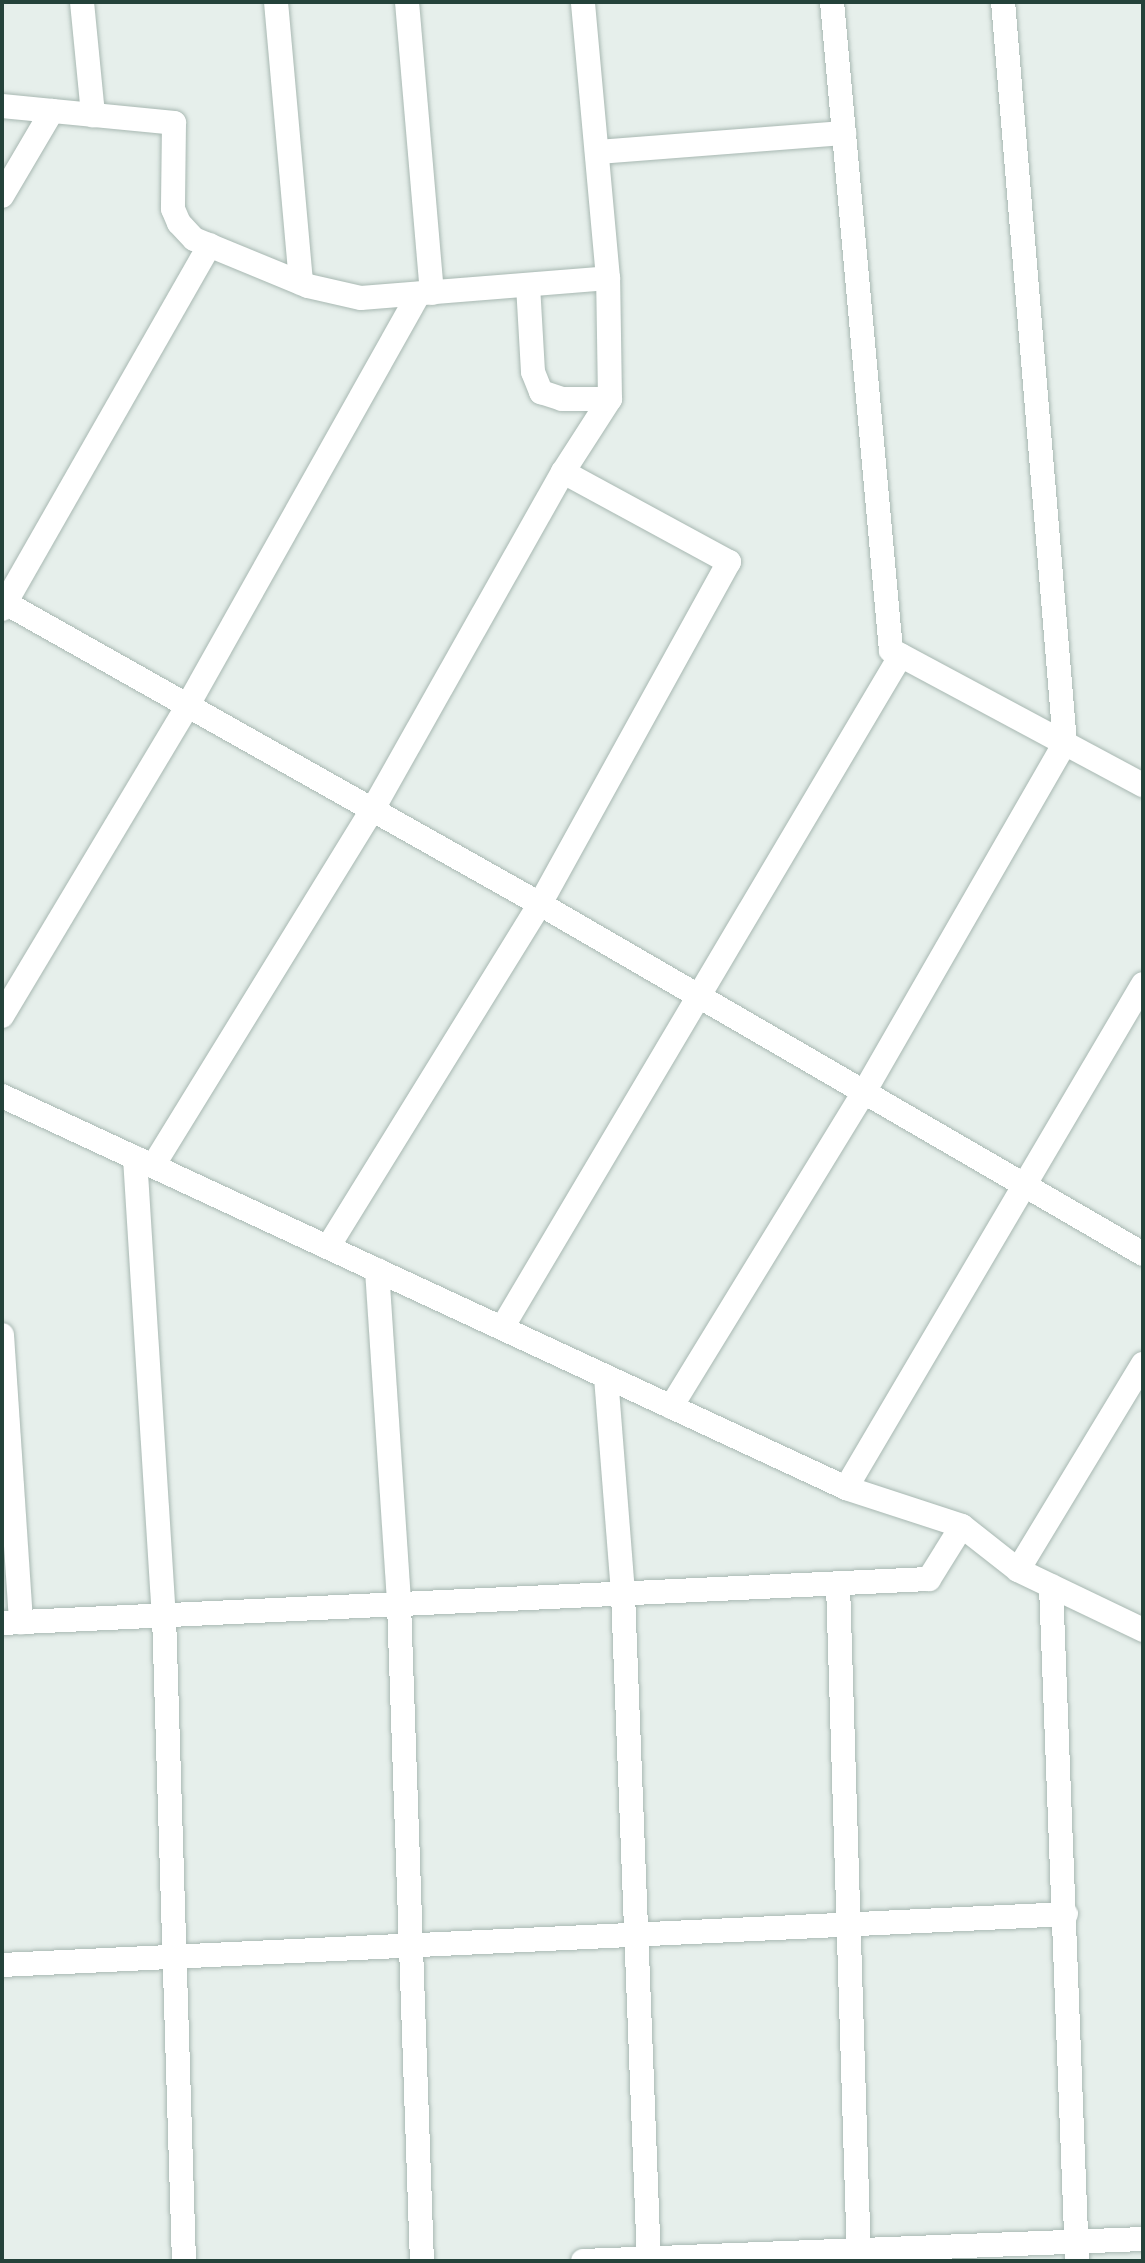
<!DOCTYPE html>
<style>
body{margin:0}
#map{position:relative;width:1145px;height:2263px;overflow:hidden;background:#e6efeb;font-family:"Exo 2",sans-serif}
div>[style]{position:absolute}
[style*='--x']{left:calc(var(--x)*1px);top:calc(var(--y)*1px);width:calc(var(--w)*1px);rotate:calc(var(--a)*1deg)}
.roads{filter:drop-shadow(0 0 2px #a8b8b2) drop-shadow(0 0 2px #a8b8b2)}
.minor>*{height:24px;margin:-12px;padding:0 12px;transform-origin:12px;border-radius:12px;background:#fff}
.secondary>*{height:24px;margin:-12px;padding:0 12px;transform-origin:12px;border-radius:12px;background:#fff}
span{translate:-50% -50%;white-space:nowrap;text-align:center;line-height:1.15;-webkit-text-stroke:7px #f7fbf9;paint-order:stroke}
.frame{position:absolute;inset:0;border:4px solid #24423a;pointer-events:none}
</style>
<div id="map">
<div class="roads">
<div class="minor">
<i style="--x:82;--y:2;--w:114;--a:84.4"></i>
<i style="--x:276;--y:2;--w:282;--a:84.9"></i>
<i style="--x:407;--y:2;--w:292;--a:85.1"></i>
<i style="--x:832;--y:2;--w:651;--a:84.8"></i>
<i style="--x:891;--y:650;--w:286;--a:28.2"></i>
<i style="--x:2;--y:106;--w:173;--a:5.6"></i>
<i style="--x:174;--y:123;--w:86;--a:90.7"></i>
<i style="--x:173;--y:209;--w:15;--a:67"></i>
<i style="--x:179;--y:223;--w:22;--a:47"></i>
<i style="--x:194;--y:239;--w:123;--a:22.4"></i>
<i style="--x:308;--y:286;--w:54;--a:12.8"></i>
<i style="--x:361;--y:298;--w:248;--a:-4.6"></i>
<i style="--x:597;--y:152;--w:248;--a:-4.4"></i>
<i style="--x:2;--y:196;--w:99;--a:-59.5"></i>
<i style="--x:528;--y:285;--w:87;--a:86.7"></i>
<i style="--x:533;--y:372;--w:22;--a:68"></i>
<i style="--x:541;--y:392;--w:22;--a:18"></i>
<i style="--x:562;--y:399;--w:48;--a:0"></i>
<i style="--x:2;--y:609;--w:419;--a:-60.3"></i>
<i style="--x:2;--y:1016;--w:362;--a:-59.1"></i>
<i style="--x:188;--y:705;--w:471;--a:-60.7"></i>
<i style="--x:2;--y:1096;--w:931;--a:24.91"></i>
<i style="--x:846;--y:1488;--w:122;--a:18.1"></i>
<i style="--x:962;--y:1526;--w:71;--a:38.2"></i>
<i style="--x:1018;--y:1570;--w:139;--a:25.6"></i>
<i style="--x:135;--y:1158;--w:458;--a:86.4"></i>
<i style="--x:164;--y:1615;--w:646;--a:88.23"></i>
<i style="--x:153;--y:1166;--w:419;--a:-58.4"></i>
<i style="--x:373;--y:809;--w:387;--a:-60.6"></i>
<i style="--x:563;--y:472;--w:87;--a:-57.2"></i>
<i style="--x:610;--y:399;--w:121;--a:-90.9"></i>
<i style="--x:608;--y:278;--w:277;--a:-95.2"></i>
<i style="--x:328;--y:1247;--w:403;--a:-58.3"></i>
<i style="--x:540;--y:904;--w:391;--a:-61.1"></i>
<i style="--x:729;--y:562;--w:189;--a:-151.5"></i>
<i style="--x:377;--y:1270;--w:335;--a:86.2"></i>
<i style="--x:399;--y:1604;--w:657;--a:88"></i>
<i style="--x:502;--y:1328;--w:782;--a:-59.34"></i>
<i style="--x:2;--y:1335;--w:288;--a:86.2"></i>
<i style="--x:606;--y:1377;--w:218;--a:85.5"></i>
<i style="--x:623;--y:1594;--w:668;--a:87.77"></i>
<i style="--x:671;--y:1407;--w:367;--a:-58.5"></i>
<i style="--x:863;--y:1094;--w:405;--a:-60.1"></i>
<i style="--x:1065;--y:743;--w:744;--a:-94.78"></i>
<i style="--x:846;--y:1488;--w:585;--a:-59.49"></i>
<i style="--x:1018;--y:1570;--w:241;--a:-58.8"></i>
<i style="--x:838;--y:1584;--w:677;--a:88.22"></i>
<i style="--x:1051;--y:1586;--w:676;--a:87.79"></i>
<i style="--x:2;--y:1623;--w:928;--a:-2.72"></i>
<i style="--x:929;--y:1579;--w:62;--a:-58.1"></i>
<i style="--x:2;--y:1965;--w:1065;--a:-2.74"></i>
<i style="--x:583;--y:2261;--w:560;--a:-2.25"></i>
</div>
<div class="secondary">
<i style="--x:2;--y:601;--w:617;--a:29.39"></i>
<i style="--x:540;--y:904;--w:697;--a:30.13"></i>
</div>
</div>
<div class="frame"></div>
</div>
